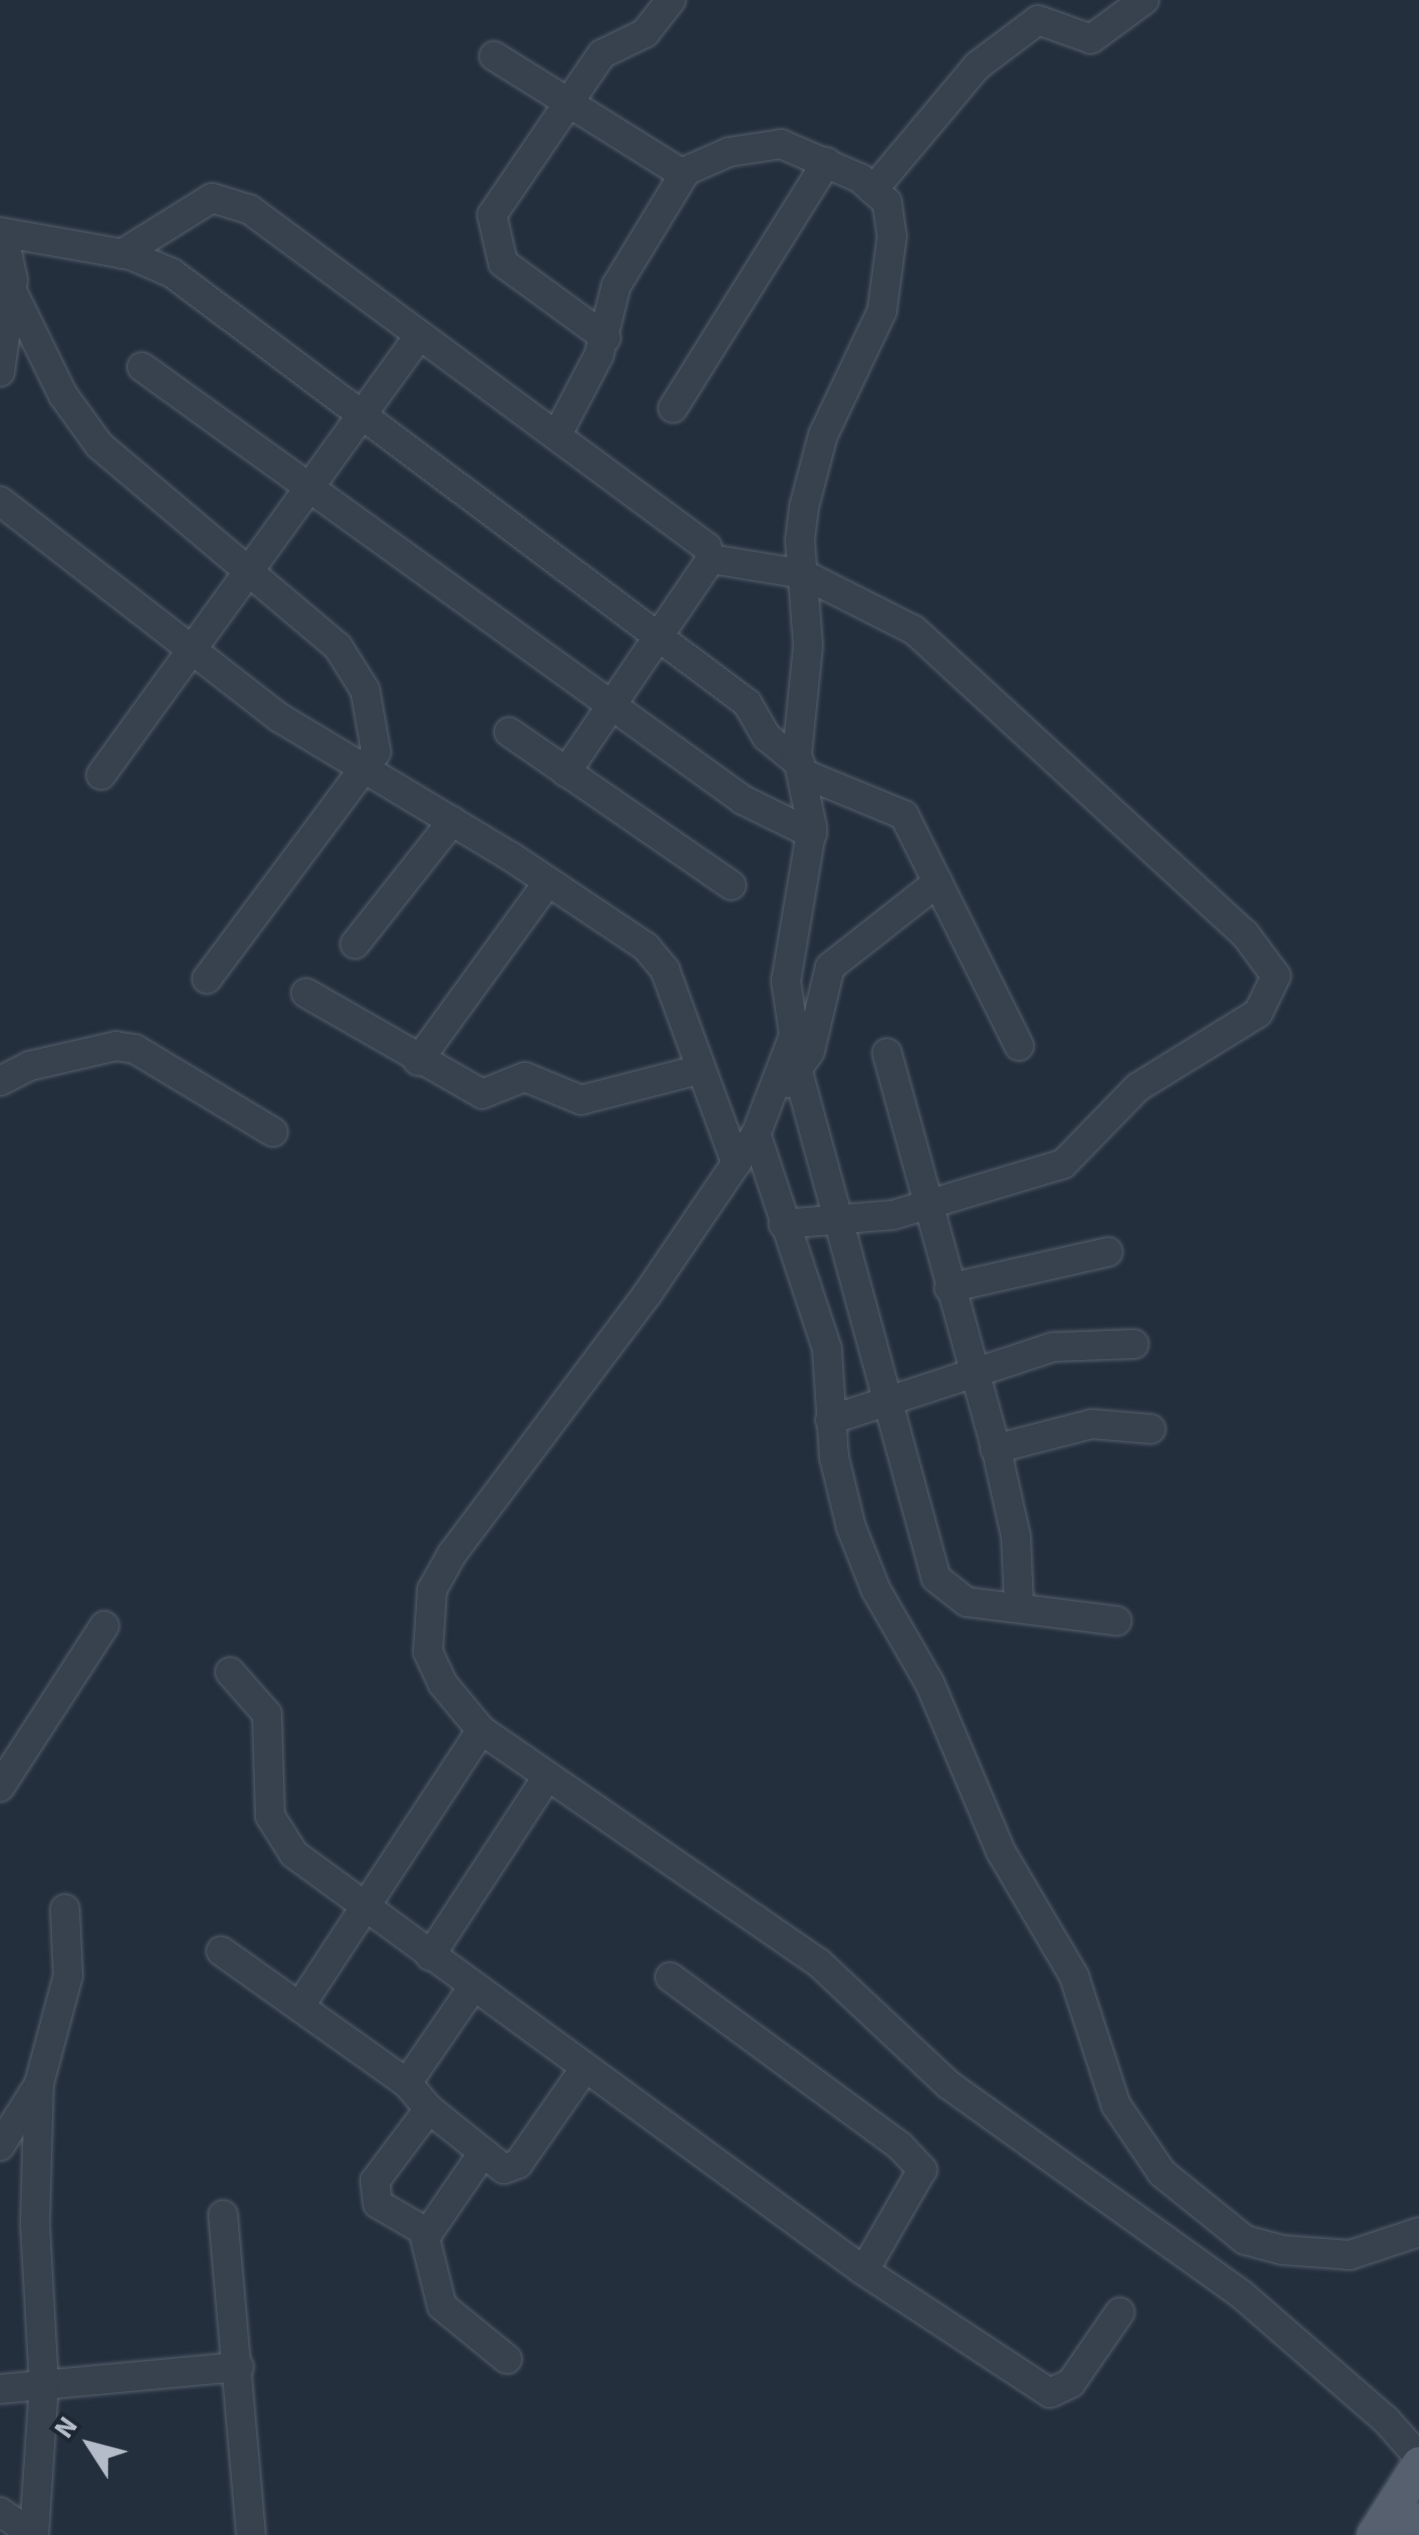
<!DOCTYPE html>
<style>
body{margin:0}
#map{position:relative;width:1419px;height:2535px;overflow:hidden;background:#242f3e;font-family:"Source Sans 3",sans-serif}
div>[style]{position:absolute}
[style*='--x']{left:calc(var(--x)*1px);top:calc(var(--y)*1px);width:calc(var(--w)*1px);rotate:calc(var(--a)*1deg)}
.roads{filter:drop-shadow(0 0 2px #565f6c) drop-shadow(0 0 2px #565f6c)}
.minor>*{height:28px;margin:-14px;padding:0 14px;transform-origin:14px;border-radius:14px;background:#38414e}
.major>*{height:35px;margin:-17.5px;padding:0 17.5px;transform-origin:17.5px;border-radius:17.5px;background:#56606e}
span{translate:-50% -50%;white-space:nowrap;text-align:center;line-height:1.15;-webkit-text-stroke:10px #1d2633;paint-order:stroke}
.north{position:absolute;left:40px;top:2395px;width:100px;height:100px;-webkit-text-stroke:8px #1d2633;paint-order:stroke;rotate:306deg;font-size:28px;font-weight:700;line-height:40px;text-align:center;color:#b4bcc9}
.north::after{content:'';display:block;margin:auto;width:35px;height:45px;background:#b4bcc9;clip-path:polygon(50% 0,100% 100%,50% 72%,0 100%)}
</style>
<div id="map">
<div class="roads">
<div class="minor">
<i style="--x:494;--y:56;--w:223;--a:32"></i>
<i style="--x:873;--y:190;--w:162;--a:-50"></i>
<i style="--x:977;--y:66;--w:76;--a:-37"></i>
<i style="--x:1038;--y:20;--w:56;--a:19.7"></i>
<i style="--x:1091;--y:39;--w:66;--a:-36.3"></i>
<i style="--x:0;--y:232;--w:132;--a:10"></i>
<i style="--x:130;--y:255;--w:46;--a:23.2"></i>
<i style="--x:172;--y:273;--w:718;--a:36.79"></i>
<i style="--x:747;--y:703;--w:39;--a:60"></i>
<i style="--x:767;--y:737;--w:43;--a:39.3"></i>
<i style="--x:122;--y:254;--w:106;--a:-31.9"></i>
<i style="--x:212;--y:198;--w:39;--a:17"></i>
<i style="--x:249;--y:209;--w:569;--a:36.43"></i>
<i style="--x:707;--y:547;--w:13;--a:72"></i>
<i style="--x:711;--y:559;--w:258;--a:124.2"></i>
<i style="--x:12;--y:291;--w:116;--a:63.9"></i>
<i style="--x:63;--y:395;--w:62;--a:54.2"></i>
<i style="--x:99;--y:445;--w:313;--a:40.2"></i>
<i style="--x:338;--y:647;--w:51;--a:57.9"></i>
<i style="--x:365;--y:690;--w:63;--a:79.9"></i>
<i style="--x:376;--y:752;--w:283;--a:126.7"></i>
<i style="--x:606;--y:338;--w:127;--a:-143.9"></i>
<i style="--x:503;--y:263;--w:49;--a:-102.9"></i>
<i style="--x:492;--y:215;--w:195;--a:-55.7"></i>
<i style="--x:602;--y:54;--w:48;--a:-26"></i>
<i style="--x:645;--y:33;--w:42;--a:-51.8"></i>
<i style="--x:142;--y:367;--w:741;--a:35.77"></i>
<i style="--x:743;--y:800;--w:77;--a:26.2"></i>
<i style="--x:0;--y:372;--w:93;--a:-82"></i>
<i style="--x:13;--y:280;--w:48;--a:-102"></i>
<i style="--x:673;--y:408;--w:290;--a:-58"></i>
<i style="--x:557;--y:435;--w:90;--a:-62.3"></i>
<i style="--x:599;--y:355;--w:71;--a:-76.2"></i>
<i style="--x:616;--y:286;--w:135;--a:-58.7"></i>
<i style="--x:686;--y:171;--w:47;--a:-23.8"></i>
<i style="--x:729;--y:152;--w:53;--a:-8.7"></i>
<i style="--x:781;--y:144;--w:86;--a:23.3"></i>
<i style="--x:860;--y:178;--w:36;--a:42"></i>
<i style="--x:887;--y:202;--w:34;--a:82"></i>
<i style="--x:892;--y:236;--w:76;--a:97.6"></i>
<i style="--x:882;--y:311;--w:137;--a:115.4"></i>
<i style="--x:823;--y:435;--w:74;--a:104.8"></i>
<i style="--x:804;--y:507;--w:34;--a:97"></i>
<i style="--x:800;--y:541;--w:105;--a:85.6"></i>
<i style="--x:808;--y:646;--w:109;--a:95.8"></i>
<i style="--x:797;--y:754;--w:75;--a:78.4"></i>
<i style="--x:812;--y:827;--w:156;--a:99.6"></i>
<i style="--x:786;--y:981;--w:55;--a:81.6"></i>
<i style="--x:794;--y:1035;--w:106;--a:111"></i>
<i style="--x:756;--y:1134;--w:226;--a:71.7"></i>
<i style="--x:827;--y:1349;--w:108;--a:86.3"></i>
<i style="--x:834;--y:1457;--w:72;--a:76.3"></i>
<i style="--x:851;--y:1527;--w:68;--a:68.4"></i>
<i style="--x:876;--y:1590;--w:108;--a:60.1"></i>
<i style="--x:930;--y:1684;--w:182;--a:67.1"></i>
<i style="--x:1001;--y:1852;--w:144;--a:59.5"></i>
<i style="--x:1074;--y:1976;--w:136;--a:72"></i>
<i style="--x:1116;--y:2105;--w:82;--a:55.9"></i>
<i style="--x:1162;--y:2173;--w:107;--a:38.9"></i>
<i style="--x:1245;--y:2240;--w:38;--a:15"></i>
<i style="--x:1282;--y:2250;--w:68;--a:4.2"></i>
<i style="--x:1350;--y:2255;--w:73;--a:-18.4"></i>
<i style="--x:0;--y:501;--w:354;--a:37.8"></i>
<i style="--x:280;--y:718;--w:268;--a:31"></i>
<i style="--x:510;--y:856;--w:164;--a:33.8"></i>
<i style="--x:646;--y:947;--w:30;--a:50"></i>
<i style="--x:665;--y:970;--w:206;--a:69.8"></i>
<i style="--x:711;--y:559;--w:93;--a:9.3"></i>
<i style="--x:803;--y:574;--w:124;--a:26.8"></i>
<i style="--x:914;--y:630;--w:449;--a:42.6"></i>
<i style="--x:1245;--y:934;--w:52;--a:53.6"></i>
<i style="--x:1276;--y:976;--w:41;--a:115.9"></i>
<i style="--x:1258;--y:1013;--w:141;--a:148.3"></i>
<i style="--x:1138;--y:1087;--w:107;--a:134.2"></i>
<i style="--x:1063;--y:1164;--w:177;--a:163.3"></i>
<i style="--x:893;--y:1215;--w:110;--a:175.3"></i>
<i style="--x:509;--y:732;--w:270;--a:34.6"></i>
<i style="--x:802;--y:773;--w:110;--a:22.4"></i>
<i style="--x:904;--y:815;--w:258;--a:63.5"></i>
<i style="--x:101;--y:775;--w:542;--a:-54.08"></i>
<i style="--x:355;--y:944;--w:157;--a:-51.7"></i>
<i style="--x:306;--y:993;--w:203;--a:29.8"></i>
<i style="--x:482;--y:1094;--w:46;--a:-21.6"></i>
<i style="--x:525;--y:1077;--w:61;--a:22.3"></i>
<i style="--x:581;--y:1100;--w:121;--a:-14.4"></i>
<i style="--x:887;--y:1053;--w:423;--a:74.6"></i>
<i style="--x:999;--y:1461;--w:78;--a:77.4"></i>
<i style="--x:1016;--y:1537;--w:70;--a:87.5"></i>
<i style="--x:418;--y:1061;--w:221;--a:-54"></i>
<i style="--x:798;--y:1072;--w:524;--a:74.74"></i>
<i style="--x:936;--y:1578;--w:39;--a:38"></i>
<i style="--x:967;--y:1602;--w:151;--a:7.2"></i>
<i style="--x:0;--y:1081;--w:33;--a:-27"></i>
<i style="--x:29;--y:1066;--w:89;--a:-12.9"></i>
<i style="--x:116;--y:1046;--w:19;--a:9"></i>
<i style="--x:135;--y:1049;--w:161;--a:31"></i>
<i style="--x:787;--y:1083;--w:39;--a:-54"></i>
<i style="--x:810;--y:1051;--w:86;--a:-76.6"></i>
<i style="--x:830;--y:967;--w:137;--a:-38.2"></i>
<i style="--x:756;--y:1134;--w:192;--a:124.2"></i>
<i style="--x:648;--y:1293;--w:326;--a:126.9"></i>
<i style="--x:452;--y:1554;--w:41;--a:119.1"></i>
<i style="--x:432;--y:1590;--w:62;--a:93.7"></i>
<i style="--x:428;--y:1652;--w:35;--a:65"></i>
<i style="--x:443;--y:1684;--w:60;--a:50.4"></i>
<i style="--x:481;--y:1730;--w:411;--a:34.6"></i>
<i style="--x:819;--y:1963;--w:178;--a:43.2"></i>
<i style="--x:949;--y:2085;--w:359;--a:35.6"></i>
<i style="--x:1241;--y:2294;--w:192;--a:41"></i>
<i style="--x:1386;--y:2420;--w:50;--a:48.3"></i>
<i style="--x:949;--y:1288;--w:163;--a:-12.8"></i>
<i style="--x:830;--y:1420;--w:236;--a:-18.1"></i>
<i style="--x:1054;--y:1347;--w:80;--a:-2.1"></i>
<i style="--x:995;--y:1449;--w:100;--a:-14.5"></i>
<i style="--x:1092;--y:1424;--w:59;--a:4.8"></i>
<i style="--x:230;--y:1672;--w:56;--a:48.6"></i>
<i style="--x:267;--y:1714;--w:102;--a:88.3"></i>
<i style="--x:270;--y:1816;--w:45;--a:57.7"></i>
<i style="--x:294;--y:1854;--w:706;--a:36.19"></i>
<i style="--x:864;--y:2271;--w:222;--a:33.3"></i>
<i style="--x:1050;--y:2393;--w:23;--a:-25"></i>
<i style="--x:1071;--y:2383;--w:86;--a:-55.4"></i>
<i style="--x:0;--y:1787;--w:192;--a:-57.1"></i>
<i style="--x:221;--y:1951;--w:228;--a:35.4"></i>
<i style="--x:407;--y:2083;--w:34;--a:50"></i>
<i style="--x:429;--y:2109;--w:96;--a:38.7"></i>
<i style="--x:504;--y:2169;--w:15;--a:-20"></i>
<i style="--x:518;--y:2164;--w:117;--a:-55.1"></i>
<i style="--x:430;--y:1956;--w:214;--a:-56.8"></i>
<i style="--x:670;--y:1977;--w:285;--a:36.3"></i>
<i style="--x:900;--y:2146;--w:33;--a:47"></i>
<i style="--x:922;--y:2170;--w:116;--a:119.9"></i>
<i style="--x:300;--y:2006;--w:330;--a:-56.7"></i>
<i style="--x:407;--y:2083;--w:116;--a:-55.5"></i>
<i style="--x:429;--y:2109;--w:90;--a:126.9"></i>
<i style="--x:375;--y:2181;--w:23;--a:83"></i>
<i style="--x:378;--y:2204;--w:58;--a:30.1"></i>
<i style="--x:428;--y:2233;--w:96;--a:-55.6"></i>
<i style="--x:0;--y:2146;--w:73;--a:-57.8"></i>
<i style="--x:223;--y:2215;--w:321;--a:85"></i>
<i style="--x:424;--y:2234;--w:74;--a:76"></i>
<i style="--x:442;--y:2306;--w:84;--a:39.2"></i>
<i style="--x:0;--y:2389;--w:240;--a:-5.3"></i>
<i style="--x:0;--y:2512;--w:41;--a:34.1"></i>
<i style="--x:34;--y:2535;--w:150;--a:-86.2"></i>
<i style="--x:44;--y:2385;--w:161;--a:-93.2"></i>
<i style="--x:35;--y:2224;--w:140;--a:-88.4"></i>
<i style="--x:39;--y:2084;--w:112;--a:-75"></i>
<i style="--x:68;--y:1976;--w:67;--a:-92.6"></i>
</div>
<div class="major">
<i style="--x:1374;--y:2535;--w:84;--a:-57.6"></i>
<i style="--x:1411;--y:2535;--w:16;--a:-60"></i>
</div>
</div>
<div class="north">N</div>
</div>
